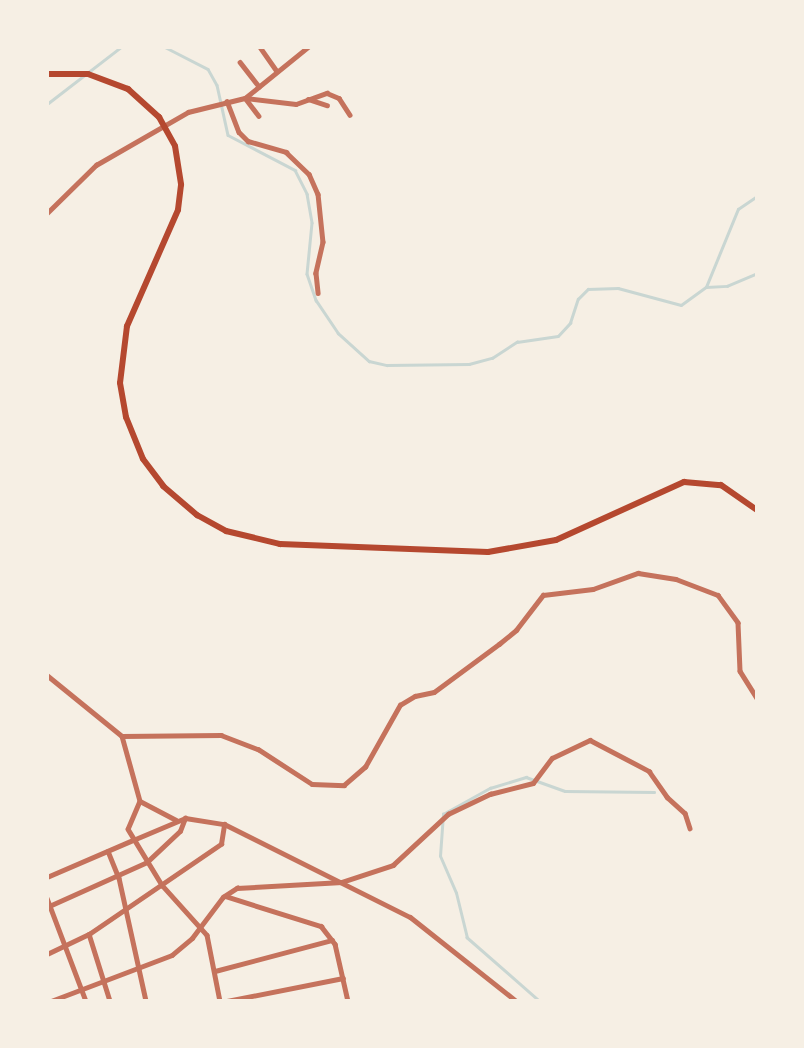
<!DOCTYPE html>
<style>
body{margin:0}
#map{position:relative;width:804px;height:1048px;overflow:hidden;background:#f6efe4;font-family:Cabin,sans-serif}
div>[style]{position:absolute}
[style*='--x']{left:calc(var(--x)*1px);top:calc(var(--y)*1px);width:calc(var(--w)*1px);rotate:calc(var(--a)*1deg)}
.stream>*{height:2.5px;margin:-1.25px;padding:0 1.25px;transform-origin:1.25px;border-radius:1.25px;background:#c9d6d2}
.minor>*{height:4.5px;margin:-2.25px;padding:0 2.25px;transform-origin:2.25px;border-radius:2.25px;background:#c5725c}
.tertiary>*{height:5px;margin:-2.5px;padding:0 2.5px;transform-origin:2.5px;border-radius:2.5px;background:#c5725c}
.secondary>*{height:6px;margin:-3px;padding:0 3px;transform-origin:3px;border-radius:3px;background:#b5482f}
span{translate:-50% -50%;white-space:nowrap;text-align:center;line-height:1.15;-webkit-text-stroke:5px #f6efe4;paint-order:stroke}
.frame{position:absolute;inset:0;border:49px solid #f6efe4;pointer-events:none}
</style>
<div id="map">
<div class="stream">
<i style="--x:165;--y:47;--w:48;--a:27.1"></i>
<i style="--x:208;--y:69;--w:18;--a:61"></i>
<i style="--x:217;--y:85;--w:51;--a:77.6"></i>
<i style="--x:228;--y:135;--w:76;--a:27.6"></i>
<i style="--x:295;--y:170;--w:27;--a:63"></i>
<i style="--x:307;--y:194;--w:29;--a:80"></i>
<i style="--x:312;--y:223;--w:51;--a:95.6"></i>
<i style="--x:307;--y:274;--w:28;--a:71"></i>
<i style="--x:316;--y:300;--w:40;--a:56"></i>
<i style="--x:338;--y:333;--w:42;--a:42.1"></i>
<i style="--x:369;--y:361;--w:18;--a:13"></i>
<i style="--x:387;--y:365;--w:82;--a:-0.7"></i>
<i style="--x:469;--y:364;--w:24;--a:-15"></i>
<i style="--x:492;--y:358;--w:30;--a:-33"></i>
<i style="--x:517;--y:342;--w:41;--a:-8.3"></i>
<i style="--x:558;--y:336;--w:18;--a:-47"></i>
<i style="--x:570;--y:323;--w:25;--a:-72"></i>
<i style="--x:578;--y:299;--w:14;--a:-45"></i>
<i style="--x:588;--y:289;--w:30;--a:-2"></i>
<i style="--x:618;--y:288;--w:65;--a:15.1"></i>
<i style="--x:681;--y:305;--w:31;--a:-36"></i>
<i style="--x:706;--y:287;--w:21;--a:-3"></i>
<i style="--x:727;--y:286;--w:33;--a:-23"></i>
<i style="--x:47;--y:104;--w:93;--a:-37.6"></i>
<i style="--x:706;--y:287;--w:84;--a:-67.7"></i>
<i style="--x:738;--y:209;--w:23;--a:-34"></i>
<i style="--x:539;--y:1001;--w:96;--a:-138.8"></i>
<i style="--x:467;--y:938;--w:46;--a:-103.7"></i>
<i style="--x:456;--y:893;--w:40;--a:-113.4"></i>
<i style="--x:440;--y:856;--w:42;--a:-85.9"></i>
<i style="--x:443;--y:814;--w:54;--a:-29"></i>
<i style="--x:490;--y:788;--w:38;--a:-17"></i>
<i style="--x:526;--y:777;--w:41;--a:19.7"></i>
<i style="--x:565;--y:791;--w:89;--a:0.6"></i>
</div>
<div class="minor">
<i style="--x:260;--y:47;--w:28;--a:55"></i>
<i style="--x:240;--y:62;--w:31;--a:52"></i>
<i style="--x:246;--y:98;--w:50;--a:6.8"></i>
<i style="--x:296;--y:104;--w:33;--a:-20"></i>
<i style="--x:327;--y:93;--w:13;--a:23"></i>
<i style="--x:339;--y:98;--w:20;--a:57"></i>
<i style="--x:246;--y:99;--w:21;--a:53"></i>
<i style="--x:308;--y:99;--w:20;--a:18"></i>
<i style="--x:227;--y:101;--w:33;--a:69"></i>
<i style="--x:239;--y:132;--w:13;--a:45"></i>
<i style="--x:248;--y:141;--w:40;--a:16"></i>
<i style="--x:286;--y:152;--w:32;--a:44"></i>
<i style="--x:309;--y:174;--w:22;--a:66"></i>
<i style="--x:318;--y:194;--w:48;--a:84.1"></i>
<i style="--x:323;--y:242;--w:32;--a:103"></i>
<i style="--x:316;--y:273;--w:20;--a:84"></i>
<i style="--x:47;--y:213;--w:69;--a:-44.4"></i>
<i style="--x:96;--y:165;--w:106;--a:-29.9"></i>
<i style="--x:188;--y:112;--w:59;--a:-13.8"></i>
<i style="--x:245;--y:98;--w:81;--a:-39"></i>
<i style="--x:47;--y:675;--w:97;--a:39.1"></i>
<i style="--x:122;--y:736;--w:67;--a:74.5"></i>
<i style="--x:140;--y:801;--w:30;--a:113"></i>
<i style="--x:128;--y:829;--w:66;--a:58.7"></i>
<i style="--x:162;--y:885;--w:67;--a:48"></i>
<i style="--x:207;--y:935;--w:67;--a:78.9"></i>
<i style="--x:122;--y:736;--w:99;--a:-0.6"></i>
<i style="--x:221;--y:735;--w:40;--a:21"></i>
<i style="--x:258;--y:749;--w:64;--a:32.9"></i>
<i style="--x:312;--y:784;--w:32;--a:2"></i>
<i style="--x:344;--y:785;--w:28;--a:-41"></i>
<i style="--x:365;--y:767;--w:71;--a:-60.6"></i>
<i style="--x:400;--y:705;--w:17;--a:-31"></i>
<i style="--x:415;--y:696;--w:19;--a:-12"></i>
<i style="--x:434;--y:692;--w:81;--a:-36.4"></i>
<i style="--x:499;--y:644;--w:22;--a:-39"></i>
<i style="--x:516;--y:630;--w:44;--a:-52.4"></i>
<i style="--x:543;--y:595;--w:50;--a:-6.8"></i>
<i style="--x:593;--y:589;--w:48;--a:-19.6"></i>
<i style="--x:638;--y:573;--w:38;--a:9"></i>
<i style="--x:676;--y:579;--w:45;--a:20.9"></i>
<i style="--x:718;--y:595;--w:34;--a:54"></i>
<i style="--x:738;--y:623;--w:48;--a:87.6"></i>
<i style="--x:740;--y:671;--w:32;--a:58"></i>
<i style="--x:140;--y:801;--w:41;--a:27.8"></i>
<i style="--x:108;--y:851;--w:29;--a:68"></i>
<i style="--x:119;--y:878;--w:126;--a:77.6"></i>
<i style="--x:47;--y:877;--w:94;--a:-23.3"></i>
<i style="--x:225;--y:896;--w:101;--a:17.4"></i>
<i style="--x:321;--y:926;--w:23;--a:52"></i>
<i style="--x:335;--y:944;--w:58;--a:77.2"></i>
<i style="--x:47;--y:898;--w:110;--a:69.3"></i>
<i style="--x:47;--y:907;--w:110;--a:-24.2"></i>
<i style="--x:147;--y:862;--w:45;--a:-43.2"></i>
<i style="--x:180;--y:831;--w:14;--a:-69"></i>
<i style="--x:89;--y:934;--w:70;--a:72.6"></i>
<i style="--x:47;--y:954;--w:47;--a:-25.5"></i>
<i style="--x:89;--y:934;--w:160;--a:-34.3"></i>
<i style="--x:221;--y:844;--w:20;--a:-81"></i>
<i style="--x:215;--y:971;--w:121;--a:-14.8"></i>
<i style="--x:51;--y:1001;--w:129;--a:-20.8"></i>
<i style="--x:172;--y:955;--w:26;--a:-40"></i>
<i style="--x:192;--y:938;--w:51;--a:-52.9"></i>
<i style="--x:223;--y:897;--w:17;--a:-33"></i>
<i style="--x:237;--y:888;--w:105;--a:-3.3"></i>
<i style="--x:342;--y:882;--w:54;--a:-18.4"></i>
<i style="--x:393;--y:865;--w:75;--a:-42.8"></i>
<i style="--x:448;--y:814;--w:47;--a:-25.5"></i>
<i style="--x:490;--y:794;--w:44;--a:-14.3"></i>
<i style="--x:533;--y:783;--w:31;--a:-53"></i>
<i style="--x:552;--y:758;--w:42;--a:-25.3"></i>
<i style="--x:590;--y:740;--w:67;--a:27.7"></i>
<i style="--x:649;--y:771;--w:32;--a:55"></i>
<i style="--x:667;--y:797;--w:24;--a:42"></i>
<i style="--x:685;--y:813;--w:16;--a:72"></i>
<i style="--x:227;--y:1001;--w:118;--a:-11.2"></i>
</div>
<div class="tertiary">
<i style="--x:133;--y:840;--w:56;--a:-22.9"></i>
<i style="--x:185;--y:818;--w:39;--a:9"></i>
<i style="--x:224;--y:824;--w:208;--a:26.6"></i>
<i style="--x:410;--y:917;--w:135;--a:38.4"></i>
</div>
<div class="secondary">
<i style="--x:47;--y:74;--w:41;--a:0"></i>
<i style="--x:88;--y:74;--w:43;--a:20.6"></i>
<i style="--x:128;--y:89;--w:42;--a:42.1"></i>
<i style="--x:159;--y:117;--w:33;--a:61"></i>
<i style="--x:175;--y:146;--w:39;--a:81"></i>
<i style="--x:181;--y:185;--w:25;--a:97"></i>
<i style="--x:178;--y:210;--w:127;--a:113.7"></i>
<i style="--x:127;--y:326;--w:57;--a:97"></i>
<i style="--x:120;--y:383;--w:35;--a:80"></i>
<i style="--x:126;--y:417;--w:45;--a:68"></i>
<i style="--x:143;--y:459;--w:34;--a:53"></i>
<i style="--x:163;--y:486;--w:45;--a:40.5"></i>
<i style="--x:197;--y:515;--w:33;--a:29"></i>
<i style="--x:226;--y:531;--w:56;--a:13.5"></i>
<i style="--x:280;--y:544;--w:208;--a:2.2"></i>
<i style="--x:488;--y:552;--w:69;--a:-10"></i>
<i style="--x:556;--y:540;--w:141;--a:-24.4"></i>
<i style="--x:684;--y:482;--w:37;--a:5"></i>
<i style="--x:721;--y:485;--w:44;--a:34.8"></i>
</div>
<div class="frame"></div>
</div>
